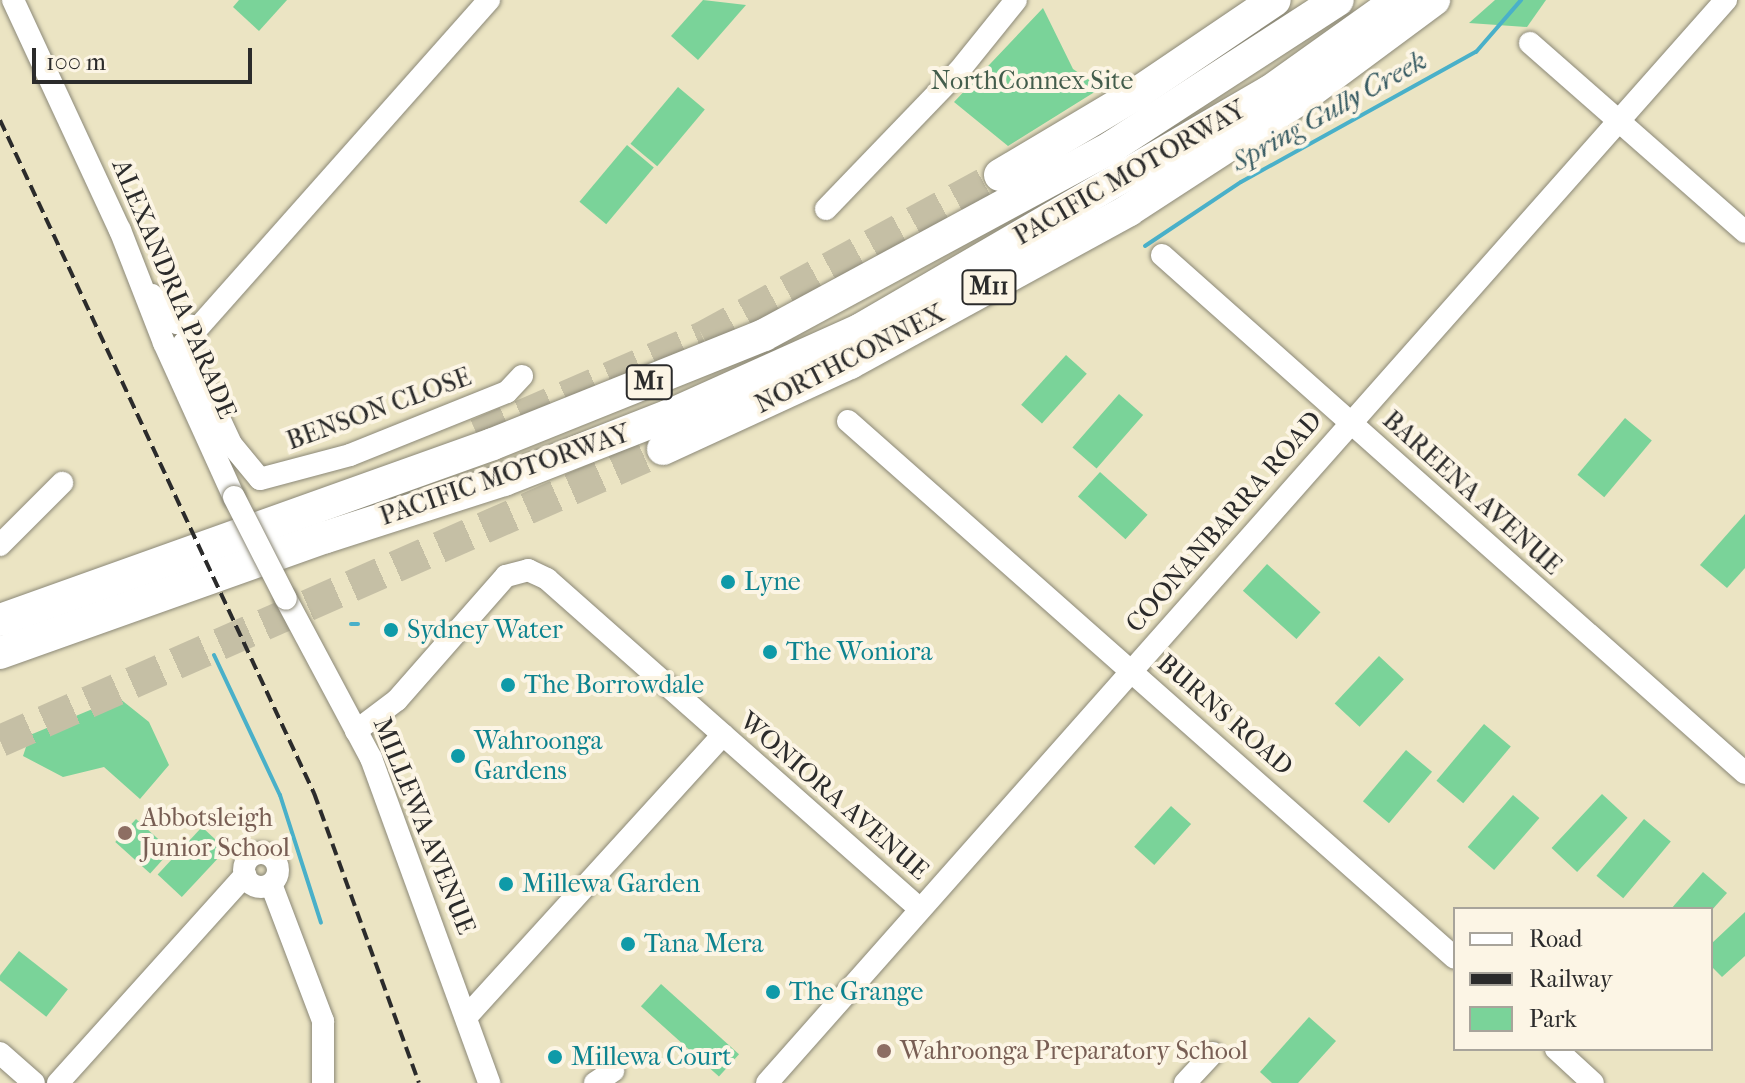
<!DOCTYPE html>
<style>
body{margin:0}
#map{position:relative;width:1745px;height:1083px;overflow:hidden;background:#ebe4c3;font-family:"IM FELL French Canon",serif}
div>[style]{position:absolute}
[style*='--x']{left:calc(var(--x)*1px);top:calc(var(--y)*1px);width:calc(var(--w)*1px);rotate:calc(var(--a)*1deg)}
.green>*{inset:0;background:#7ad399;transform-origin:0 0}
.stream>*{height:4px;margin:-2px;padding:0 2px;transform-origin:2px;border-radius:2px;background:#49b0c9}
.highway-tunnel>*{height:32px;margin-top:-16px;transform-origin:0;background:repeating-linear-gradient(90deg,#c5bfa5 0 32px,transparent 0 48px)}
.roads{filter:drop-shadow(0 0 2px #8b8877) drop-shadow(0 0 2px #8b8877)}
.minor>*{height:22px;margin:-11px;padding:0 11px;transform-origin:11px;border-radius:11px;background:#fff}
.minor>.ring{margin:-11px;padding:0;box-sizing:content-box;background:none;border:22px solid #fff;border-radius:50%}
.highway>*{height:32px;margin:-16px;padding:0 16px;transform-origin:16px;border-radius:16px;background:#fff}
.rail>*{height:4px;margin-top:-2px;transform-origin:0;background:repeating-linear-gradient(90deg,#2b2b2b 0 12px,transparent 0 18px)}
.bridges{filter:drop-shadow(0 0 2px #8b8877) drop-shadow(0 0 2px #8b8877)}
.minor-bridge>*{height:22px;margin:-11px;padding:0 11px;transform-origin:11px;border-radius:11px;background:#fff}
.dots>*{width:22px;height:22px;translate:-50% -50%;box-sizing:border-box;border:4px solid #fcf5e5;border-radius:50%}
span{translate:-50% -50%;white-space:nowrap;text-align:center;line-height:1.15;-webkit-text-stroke:8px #fcf5e5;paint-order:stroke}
.shield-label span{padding:2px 6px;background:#fcf5e5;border:2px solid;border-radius:6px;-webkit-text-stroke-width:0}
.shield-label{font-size:24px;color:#2b2b2b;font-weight:700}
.park-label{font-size:26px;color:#435d4c}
.street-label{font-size:26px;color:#2b2b2b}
.culture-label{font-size:26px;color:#0d838f}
.left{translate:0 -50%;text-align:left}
.education-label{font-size:26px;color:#785e54}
.water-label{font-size:28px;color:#365a62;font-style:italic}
.legend{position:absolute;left:1453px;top:907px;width:260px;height:144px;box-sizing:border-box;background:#fcf5e5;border:2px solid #a8a49b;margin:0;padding:10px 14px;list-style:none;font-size:24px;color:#2b2b2b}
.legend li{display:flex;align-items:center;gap:16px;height:40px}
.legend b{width:40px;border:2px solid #a8a49b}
.scale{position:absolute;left:32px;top:48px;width:220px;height:36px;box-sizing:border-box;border:4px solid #2b2b2b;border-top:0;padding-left:10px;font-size:24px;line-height:28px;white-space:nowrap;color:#2b2b2b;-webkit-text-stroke:6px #fcf5e5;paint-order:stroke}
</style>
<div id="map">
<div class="green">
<i style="clip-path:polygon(239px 0,287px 0,259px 31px,233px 7px)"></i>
<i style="clip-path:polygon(703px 0,746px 5px,698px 60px,671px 36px)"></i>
<i style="clip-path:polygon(1495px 0,1546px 0,1527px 27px,1469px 23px)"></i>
<i style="clip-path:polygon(1043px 8px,1073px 69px,1101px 88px,1008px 146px,954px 102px)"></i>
<i style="left:678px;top:87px;width:35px;height:74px;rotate:40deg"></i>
<i style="left:627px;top:145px;width:35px;height:74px;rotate:40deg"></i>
<i style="left:1066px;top:355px;width:28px;height:67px;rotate:42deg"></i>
<i style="left:1119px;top:394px;width:32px;height:71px;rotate:41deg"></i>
<i style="left:1625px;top:418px;width:35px;height:74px;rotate:40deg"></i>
<i style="left:1100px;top:472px;width:64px;height:33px;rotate:42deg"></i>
<i style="clip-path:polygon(1745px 514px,1745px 568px,1727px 588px,1700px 565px)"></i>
<i style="left:1267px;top:564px;width:72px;height:36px;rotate:42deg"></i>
<i style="left:1379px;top:656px;width:34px;height:65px;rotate:43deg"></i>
<i style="clip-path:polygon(119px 698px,149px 722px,169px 765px,140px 799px,104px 767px,63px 777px,23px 756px,30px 735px)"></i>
<i style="left:1484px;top:724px;width:35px;height:74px;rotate:40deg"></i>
<i style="left:1406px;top:750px;width:34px;height:67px;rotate:40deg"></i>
<i style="left:1602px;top:794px;width:35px;height:74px;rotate:43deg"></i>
<i style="left:1513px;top:795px;width:35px;height:69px;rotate:41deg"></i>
<i style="left:1171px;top:806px;width:27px;height:55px;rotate:42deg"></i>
<i style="left:136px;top:819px;width:47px;height:31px;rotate:42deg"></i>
<i style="left:1644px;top:819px;width:35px;height:74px;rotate:40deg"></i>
<i style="left:202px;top:827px;width:33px;height:65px;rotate:43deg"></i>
<i style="clip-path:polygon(1703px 872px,1727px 893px,1711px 911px,1671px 909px)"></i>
<i style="clip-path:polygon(1745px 912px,1745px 956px,1722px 977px,1711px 966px,1711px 944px)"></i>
<i style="left:19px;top:951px;width:62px;height:35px;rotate:38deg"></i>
<i style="left:661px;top:984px;width:105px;height:30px;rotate:42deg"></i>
<i style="clip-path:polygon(1309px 1017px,1336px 1041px,1298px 1083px,1272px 1083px,1260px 1072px)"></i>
</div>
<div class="stream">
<i style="--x:1145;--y:246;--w:115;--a:-33.7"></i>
<i style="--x:1241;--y:182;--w:269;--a:-29"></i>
<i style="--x:1476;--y:52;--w:69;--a:-49.1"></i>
<i style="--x:351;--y:624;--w:7;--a:0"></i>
<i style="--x:214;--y:655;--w:155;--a:64.8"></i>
<i style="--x:280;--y:795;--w:134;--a:72.2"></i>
</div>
<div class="highway-tunnel">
<i style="--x:477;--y:435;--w:246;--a:-23.4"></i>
<i style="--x:703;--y:337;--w:338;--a:-28.6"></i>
<i style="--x:0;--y:741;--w:724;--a:-23.77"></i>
</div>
<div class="roads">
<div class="minor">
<i style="--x:13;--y:0;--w:254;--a:65.1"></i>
<i style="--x:120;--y:230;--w:121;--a:68.7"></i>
<i style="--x:164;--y:343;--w:169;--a:65.6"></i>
<i style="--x:489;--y:0;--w:459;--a:131.6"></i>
<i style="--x:184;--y:343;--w:111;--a:65"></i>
<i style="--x:231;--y:444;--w:45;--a:50.4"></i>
<i style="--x:260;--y:479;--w:93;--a:-14.9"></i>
<i style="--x:350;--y:455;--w:169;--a:-21.9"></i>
<i style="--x:507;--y:392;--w:22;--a:-47"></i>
<i style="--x:1530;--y:43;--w:286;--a:41.3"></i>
<i style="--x:826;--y:209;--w:190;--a:-46.1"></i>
<i style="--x:958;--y:72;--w:92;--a:-51.1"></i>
<i style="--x:1162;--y:255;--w:780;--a:41.62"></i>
<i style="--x:152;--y:295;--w:38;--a:48"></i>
<i style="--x:177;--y:323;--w:20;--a:11"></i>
<i style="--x:848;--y:421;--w:810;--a:41.5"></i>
<i style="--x:0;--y:545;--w:88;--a:-45"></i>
<i style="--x:286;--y:599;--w:180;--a:61.9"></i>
<i style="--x:371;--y:758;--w:346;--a:70"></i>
<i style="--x:356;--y:731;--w:51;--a:-37.1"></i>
<i style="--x:397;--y:700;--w:165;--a:-48.7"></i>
<i style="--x:506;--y:576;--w:23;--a:-15"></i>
<i style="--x:528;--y:570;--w:21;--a:25"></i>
<i style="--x:547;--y:579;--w:498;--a:41.5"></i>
<i class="ring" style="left:244px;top:853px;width:12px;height:12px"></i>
<i style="--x:271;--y:884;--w:147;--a:69.2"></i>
<i style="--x:323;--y:1021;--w:62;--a:90"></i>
<i style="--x:468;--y:1015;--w:379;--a:-47.7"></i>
<i style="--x:1556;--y:1049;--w:50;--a:42.6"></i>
<i style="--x:0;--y:1053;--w:45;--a:41.4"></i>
<i style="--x:58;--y:1083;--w:280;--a:-48"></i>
<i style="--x:595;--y:1083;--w:22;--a:-34"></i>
<i style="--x:767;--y:1083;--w:1447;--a:-48.48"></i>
<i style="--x:1185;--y:1083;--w:41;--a:-47"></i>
</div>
<div class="highway">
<i style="--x:1000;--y:175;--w:155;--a:-30.7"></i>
<i style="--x:1133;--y:96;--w:171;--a:-34.1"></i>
<i style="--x:663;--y:449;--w:206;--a:-24.7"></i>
<i style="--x:850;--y:363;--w:318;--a:-28.7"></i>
<i style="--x:1129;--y:210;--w:204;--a:-33"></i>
<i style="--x:1300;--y:99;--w:167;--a:-36.5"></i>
<i style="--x:0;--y:620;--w:523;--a:-19.65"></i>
<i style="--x:493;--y:444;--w:292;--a:-21.9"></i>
<i style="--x:764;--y:335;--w:397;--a:-28.4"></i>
<i style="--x:1113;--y:146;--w:268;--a:-33"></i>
<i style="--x:0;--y:653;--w:346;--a:-19.6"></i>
<i style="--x:326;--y:537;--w:187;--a:-17.8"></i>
<i style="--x:504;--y:480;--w:178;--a:-21.4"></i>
<i style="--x:670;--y:415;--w:209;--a:-24.2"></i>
<i style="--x:861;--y:329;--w:472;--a:-30.2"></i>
<i style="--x:1269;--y:92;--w:158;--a:-35.5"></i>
</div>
</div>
<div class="rail">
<i style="--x:0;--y:120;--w:743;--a:64.99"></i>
<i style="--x:314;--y:793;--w:308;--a:70.1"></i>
</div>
<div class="bridges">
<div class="minor-bridge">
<i style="--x:234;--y:497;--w:114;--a:63"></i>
</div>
</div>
<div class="dots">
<i style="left:728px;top:582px;background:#0f9aa8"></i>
<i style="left:391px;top:630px;background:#0f9aa8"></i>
<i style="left:770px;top:652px;background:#0f9aa8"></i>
<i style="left:508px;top:685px;background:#0f9aa8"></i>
<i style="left:458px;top:756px;background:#0f9aa8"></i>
<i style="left:125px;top:833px;background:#8d6e63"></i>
<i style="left:506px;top:884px;background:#0f9aa8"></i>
<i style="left:628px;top:944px;background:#0f9aa8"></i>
<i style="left:773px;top:992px;background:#0f9aa8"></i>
<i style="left:884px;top:1051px;background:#8d6e63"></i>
<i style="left:555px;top:1057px;background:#0f9aa8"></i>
</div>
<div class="shield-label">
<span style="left:989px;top:287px">M11</span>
<span style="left:649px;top:382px">M1</span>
</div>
<div class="park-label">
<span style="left:1032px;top:81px">NorthConnex Site</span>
</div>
<div class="street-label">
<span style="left:1130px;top:173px;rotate:-30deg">PACIFIC MOTORWAY</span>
<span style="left:174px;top:289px;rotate:67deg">ALEXANDRIA PARADE</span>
<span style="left:850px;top:359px;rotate:-27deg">NORTHCONNEX</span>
<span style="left:379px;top:409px;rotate:-20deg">BENSON CLOSE</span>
<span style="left:505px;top:475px;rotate:-19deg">PACIFIC MOTORWAY</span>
<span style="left:1472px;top:493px;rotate:42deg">BAREENA AVENUE</span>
<span style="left:1224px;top:522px;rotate:-49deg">COONANBARRA ROAD</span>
<span style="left:1225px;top:715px;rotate:41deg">BURNS ROAD</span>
<span style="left:834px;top:796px;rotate:41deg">WONIORA AVENUE</span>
<span style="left:424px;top:826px;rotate:68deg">MILLEWA AVENUE</span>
</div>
<div class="culture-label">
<span class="left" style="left:744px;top:582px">Lyne</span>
<span class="left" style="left:407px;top:630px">Sydney Water</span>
<span class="left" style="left:786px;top:652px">The Woniora</span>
<span class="left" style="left:524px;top:685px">The Borrowdale</span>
<span class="left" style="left:474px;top:756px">Wahroonga<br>Gardens</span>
<span class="left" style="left:522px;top:884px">Millewa Garden</span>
<span class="left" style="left:644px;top:944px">Tana Mera</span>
<span class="left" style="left:789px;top:992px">The Grange</span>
<span class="left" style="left:571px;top:1057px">Millewa Court</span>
</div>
<div class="education-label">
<span class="left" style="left:141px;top:833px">Abbotsleigh<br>Junior School</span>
<span class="left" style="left:900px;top:1051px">Wahroonga Preparatory School</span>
</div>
<div class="water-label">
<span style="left:1329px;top:111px;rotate:-29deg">Spring Gully Creek</span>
</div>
<ul class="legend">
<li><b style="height:10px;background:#fff"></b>Road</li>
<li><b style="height:10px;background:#2b2b2b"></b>Railway</li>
<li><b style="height:22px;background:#7ad399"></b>Park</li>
</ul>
<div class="scale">100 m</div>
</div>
